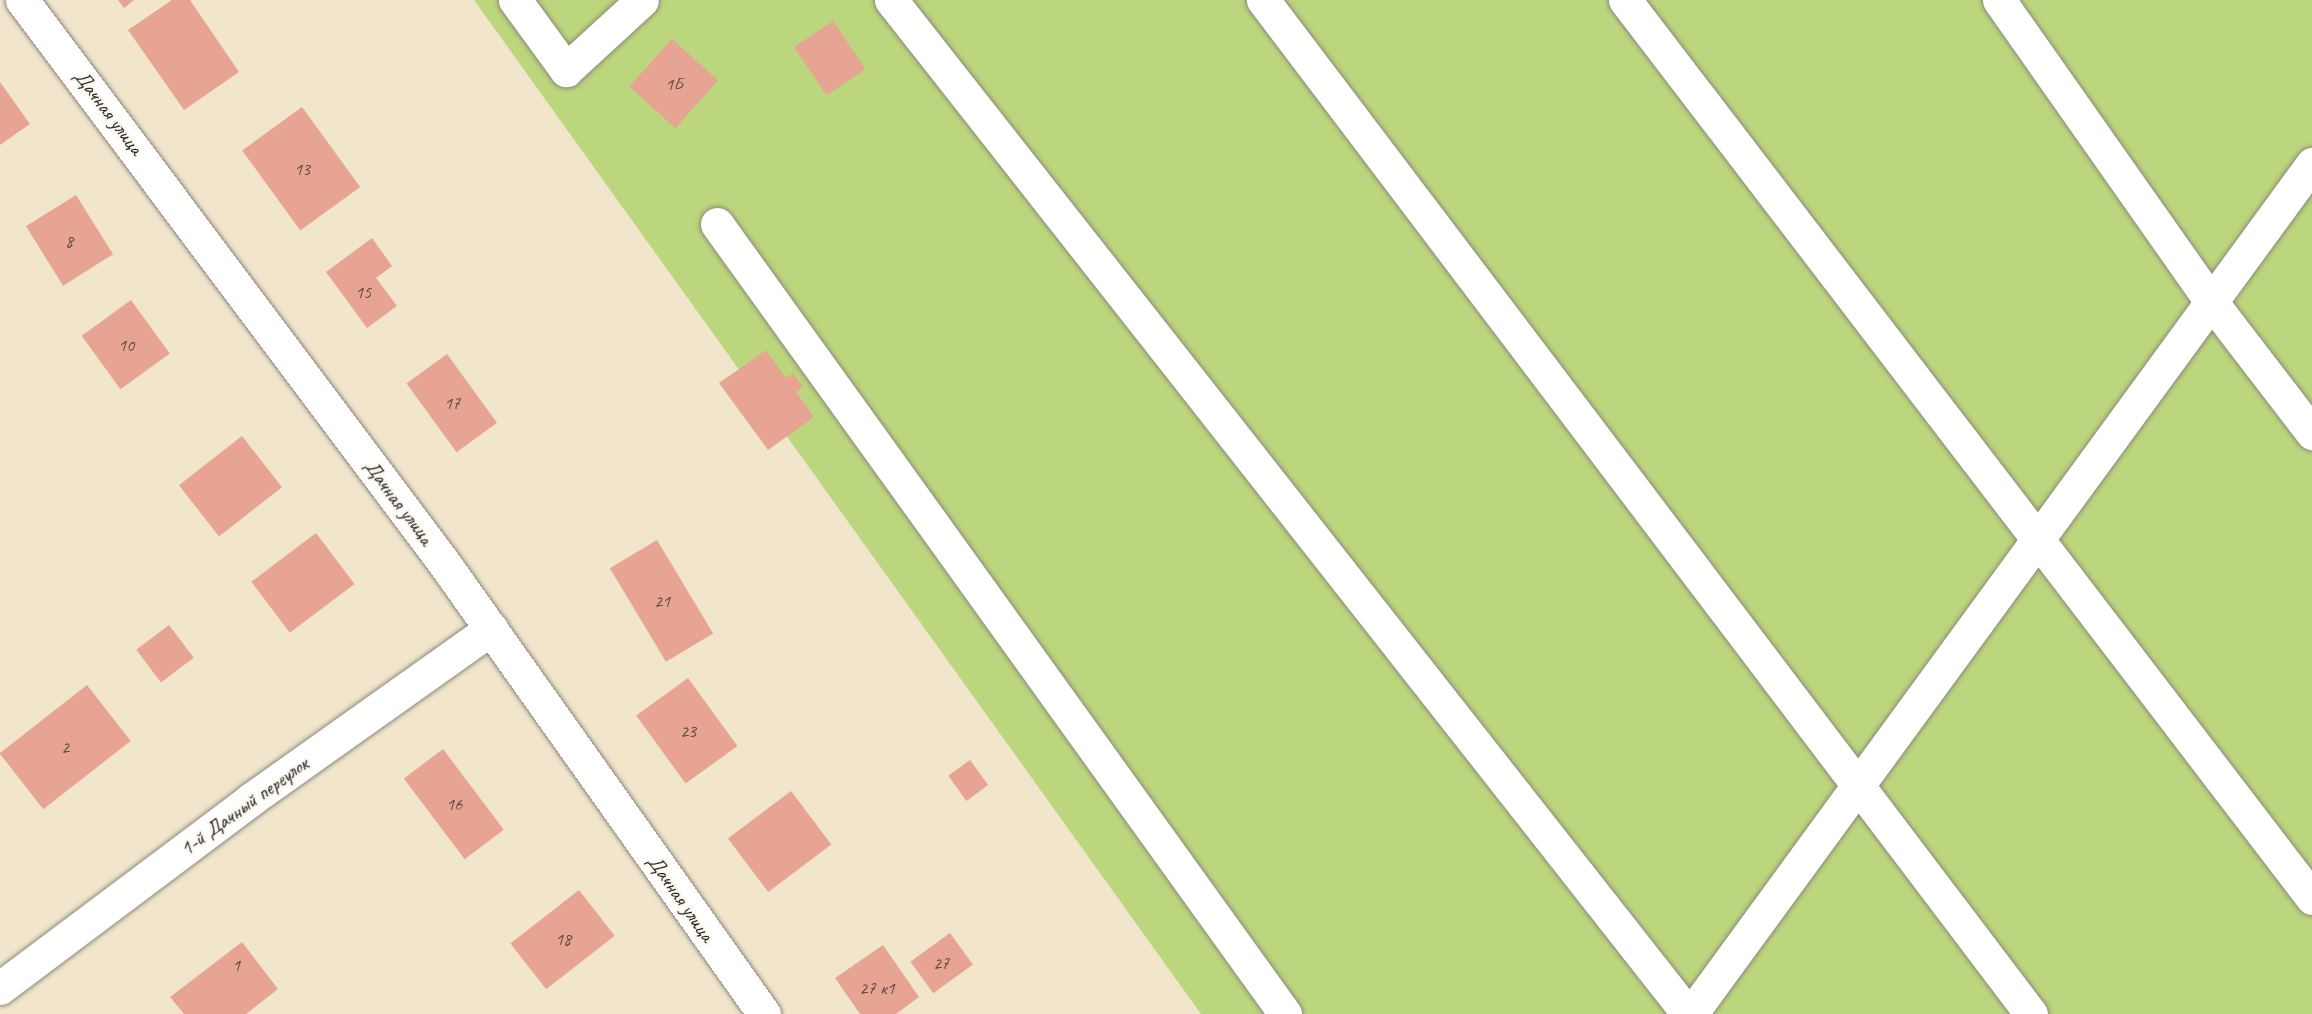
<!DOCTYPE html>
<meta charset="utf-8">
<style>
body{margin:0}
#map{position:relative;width:2312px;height:1014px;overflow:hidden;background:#f1e6cc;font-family:Caveat,sans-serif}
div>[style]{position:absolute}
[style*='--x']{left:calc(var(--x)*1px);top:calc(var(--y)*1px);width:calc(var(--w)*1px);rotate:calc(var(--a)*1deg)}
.green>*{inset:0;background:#bbd67c}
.building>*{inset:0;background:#e7a492;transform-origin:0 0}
.roads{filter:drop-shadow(0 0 2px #8e887c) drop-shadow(0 0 2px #8e887c)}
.minor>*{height:33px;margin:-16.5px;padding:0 16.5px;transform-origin:16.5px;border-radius:16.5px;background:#fff}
span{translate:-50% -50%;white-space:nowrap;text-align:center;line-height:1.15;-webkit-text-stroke:4.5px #fbf7ec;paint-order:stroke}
.number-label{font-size:18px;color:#5a4945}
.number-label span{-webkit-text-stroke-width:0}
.street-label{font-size:21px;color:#2b2b2b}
</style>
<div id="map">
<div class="green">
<i style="clip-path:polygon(474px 0,2312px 0,2312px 1014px,1201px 1014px)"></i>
</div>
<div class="building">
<i style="clip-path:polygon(118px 0,134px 0,124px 8px)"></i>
<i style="clip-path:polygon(172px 0,190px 0,239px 72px,184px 110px,128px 30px)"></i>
<i style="left:833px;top:21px;width:58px;height:47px;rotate:56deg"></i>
<i style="left:672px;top:39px;width:62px;height:64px;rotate:42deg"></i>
<i style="clip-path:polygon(0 82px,30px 124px,0 145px)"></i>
<i style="left:302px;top:107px;width:99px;height:74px;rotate:54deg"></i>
<i style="left:76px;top:195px;width:70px;height:59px;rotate:58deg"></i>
<i style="clip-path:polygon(372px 238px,392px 266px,376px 278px,397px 306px,367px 328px,326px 272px)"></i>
<i style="left:131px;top:300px;width:66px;height:61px;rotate:54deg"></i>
<i style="clip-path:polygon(766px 350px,786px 378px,793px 373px,803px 387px,796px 392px,814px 417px,768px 450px,719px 383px)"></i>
<i style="left:447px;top:354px;width:85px;height:50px;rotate:54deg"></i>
<i style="left:242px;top:436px;width:65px;height:80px;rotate:52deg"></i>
<i style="left:316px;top:533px;width:64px;height:81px;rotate:53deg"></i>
<i style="left:657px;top:540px;width:109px;height:55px;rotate:59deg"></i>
<i style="left:169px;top:625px;width:41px;height:41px;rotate:53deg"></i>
<i style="left:688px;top:678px;width:84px;height:64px;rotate:54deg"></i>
<i style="left:87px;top:685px;width:71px;height:111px;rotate:52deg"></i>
<i style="left:443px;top:749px;width:101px;height:49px;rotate:53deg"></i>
<i style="left:970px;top:760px;width:31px;height:27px;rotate:54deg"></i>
<i style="left:791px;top:791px;width:67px;height:79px;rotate:53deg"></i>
<i style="left:579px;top:890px;width:58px;height:87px;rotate:52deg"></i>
<i style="left:950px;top:933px;width:39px;height:49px;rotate:54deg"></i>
<i style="clip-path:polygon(242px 942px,278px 989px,246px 1014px,184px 1014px,170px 997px)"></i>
<i style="clip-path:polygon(883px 945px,919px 997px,896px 1014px,860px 1014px,835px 978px)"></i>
</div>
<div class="roads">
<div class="minor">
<i style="--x:22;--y:0;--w:704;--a:53.15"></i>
<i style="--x:444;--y:563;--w:553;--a:54.64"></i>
<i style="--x:515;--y:0;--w:87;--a:53.9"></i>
<i style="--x:566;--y:70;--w:103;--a:-42.6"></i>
<i style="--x:891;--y:0;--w:1290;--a:51.83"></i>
<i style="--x:1263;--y:0;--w:1272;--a:52.86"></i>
<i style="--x:1625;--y:0;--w:1131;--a:52.58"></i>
<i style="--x:1999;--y:0;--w:367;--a:54.9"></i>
<i style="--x:2210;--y:300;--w:168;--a:52.5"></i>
<i style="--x:717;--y:224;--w:973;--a:54.28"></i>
<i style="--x:0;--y:988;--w:313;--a:-36.9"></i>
<i style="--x:250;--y:800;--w:296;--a:-35.4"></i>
<i style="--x:1691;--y:1014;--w:1053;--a:-53.85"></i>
</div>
</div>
<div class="number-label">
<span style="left:674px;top:84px">1Б</span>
<span style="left:302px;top:169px">13</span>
<span style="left:69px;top:241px">8</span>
<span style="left:363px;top:292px">15</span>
<span style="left:126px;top:345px">10</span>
<span style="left:452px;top:403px">17</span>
<span style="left:662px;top:601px">21</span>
<span style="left:688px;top:731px">23</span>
<span style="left:65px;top:747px">2</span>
<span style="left:454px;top:804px">16</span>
<span style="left:563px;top:939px">18</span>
<span style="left:941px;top:963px">27</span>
<span style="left:236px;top:965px">1</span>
<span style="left:877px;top:988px">27 к1</span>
</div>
<div class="street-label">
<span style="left:109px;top:112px;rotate:53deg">Дачная улица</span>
<span style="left:399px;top:502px;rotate:53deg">Дачная улица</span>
<span style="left:244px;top:806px;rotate:-36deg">1-й Дачный переулок</span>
<span style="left:681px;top:898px;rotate:55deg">Дачная улица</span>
</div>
</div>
